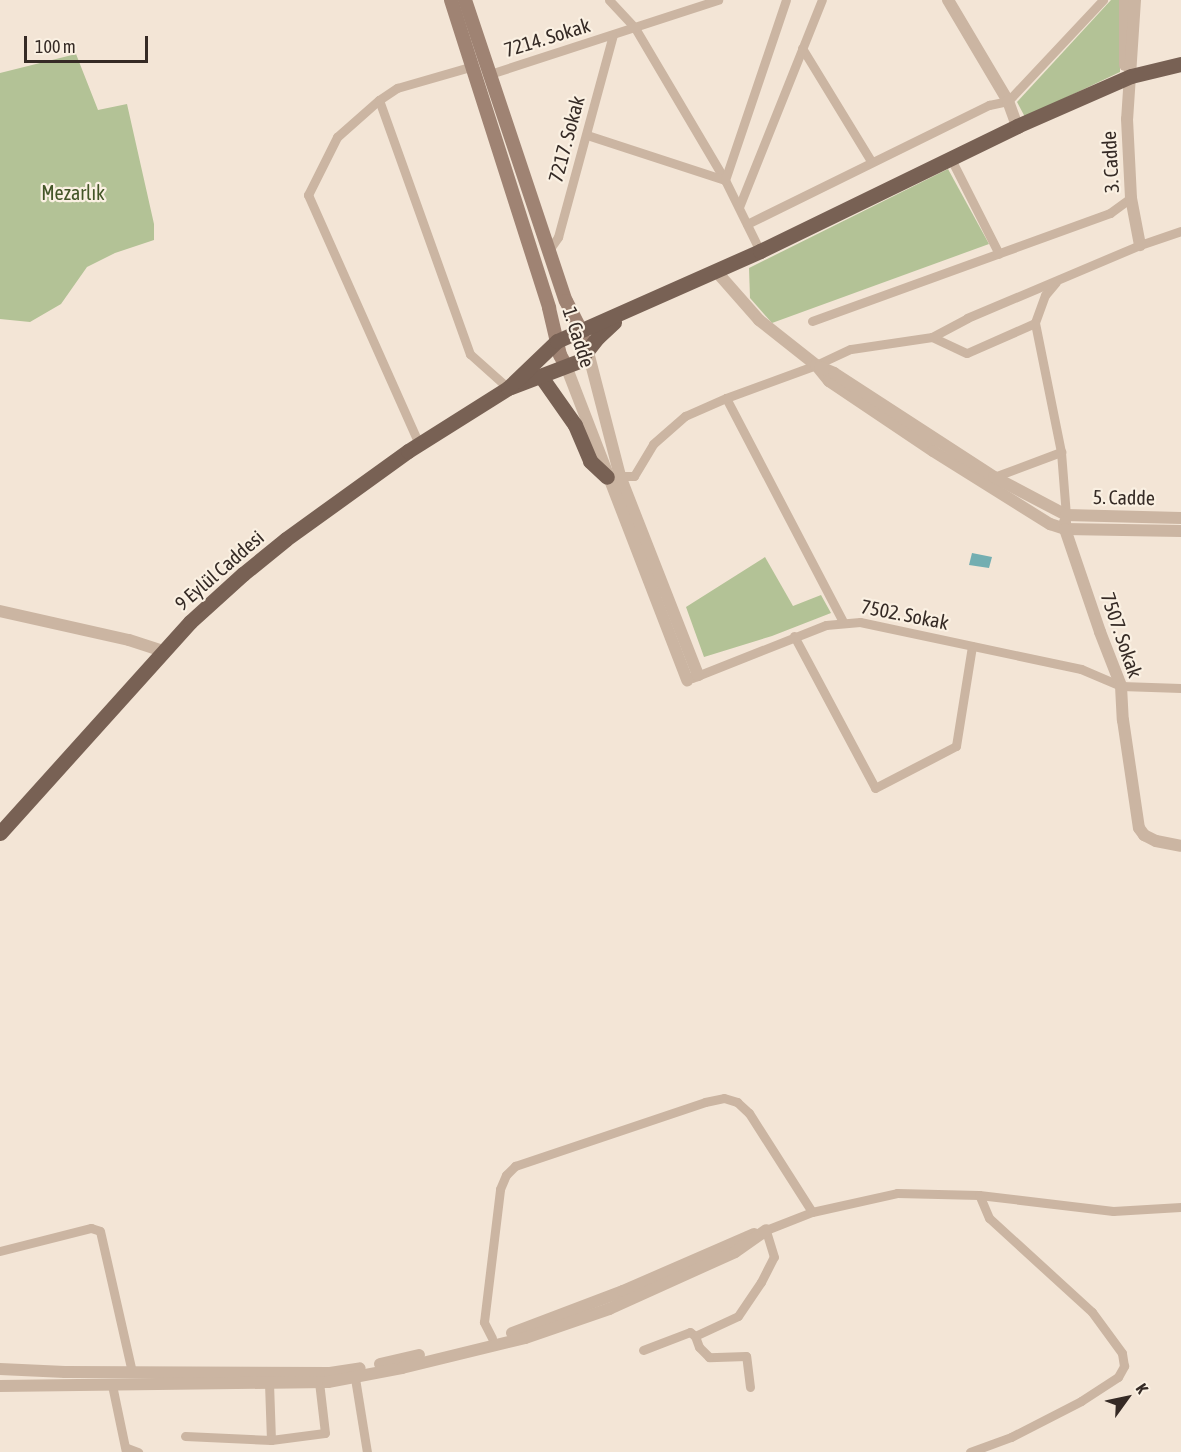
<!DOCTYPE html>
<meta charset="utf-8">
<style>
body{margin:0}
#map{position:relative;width:1181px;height:1452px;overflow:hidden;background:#f3e5d6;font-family:"Asap Condensed",sans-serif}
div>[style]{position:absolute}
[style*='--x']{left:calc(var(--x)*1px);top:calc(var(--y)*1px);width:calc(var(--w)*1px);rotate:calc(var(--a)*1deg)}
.green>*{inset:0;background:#b3c296}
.water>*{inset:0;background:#73aeb1}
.minor>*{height:9px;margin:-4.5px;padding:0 4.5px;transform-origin:4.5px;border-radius:4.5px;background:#cbb5a2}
.tertiary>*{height:12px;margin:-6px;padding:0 6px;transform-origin:6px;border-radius:6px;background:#cbb5a2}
.secondary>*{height:14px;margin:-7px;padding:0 7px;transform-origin:7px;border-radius:7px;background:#9f8373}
.primary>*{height:15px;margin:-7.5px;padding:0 7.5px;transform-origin:7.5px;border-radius:7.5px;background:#786154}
span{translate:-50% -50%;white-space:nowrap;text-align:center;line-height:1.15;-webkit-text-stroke:4.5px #faf0e2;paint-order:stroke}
.street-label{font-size:20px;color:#352a25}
.park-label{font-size:20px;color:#435527}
.north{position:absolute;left:1097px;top:1368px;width:60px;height:60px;-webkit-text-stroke:4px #faf0e2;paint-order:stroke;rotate:57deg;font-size:16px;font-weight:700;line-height:24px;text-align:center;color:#352a25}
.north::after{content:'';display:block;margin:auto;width:21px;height:27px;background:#352a25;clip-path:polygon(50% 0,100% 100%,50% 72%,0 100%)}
.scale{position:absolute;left:24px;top:36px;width:124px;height:27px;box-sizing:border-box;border:3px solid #352a25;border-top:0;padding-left:8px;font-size:18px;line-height:21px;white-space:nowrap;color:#352a25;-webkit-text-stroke:4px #faf0e2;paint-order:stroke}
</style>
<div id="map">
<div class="green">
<i style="clip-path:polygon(1111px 0,1120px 0,1120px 72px,1025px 117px,1017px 102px)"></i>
<i style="clip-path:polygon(76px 54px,98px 110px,127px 104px,154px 224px,154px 240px,115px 253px,87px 267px,61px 304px,30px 322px,0 319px,0 73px)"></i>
<i style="clip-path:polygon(948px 169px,989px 244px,772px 323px,750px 298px,749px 268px)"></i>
<i style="clip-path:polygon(765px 557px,793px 606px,821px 595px,831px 613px,772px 636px,704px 657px,686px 607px)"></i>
</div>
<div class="water">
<i style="clip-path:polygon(972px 553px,992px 557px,989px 568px,969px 565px)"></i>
</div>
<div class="minor">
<i style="--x:609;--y:0;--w:38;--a:47"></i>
<i style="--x:635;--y:28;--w:177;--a:59.4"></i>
<i style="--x:725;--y:180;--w:79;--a:63.8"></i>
<i style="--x:802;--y:48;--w:132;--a:58.6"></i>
<i style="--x:490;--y:74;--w:240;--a:-18"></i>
<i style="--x:379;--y:100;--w:270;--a:70.3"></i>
<i style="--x:470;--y:354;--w:51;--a:41.8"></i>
<i style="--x:587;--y:135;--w:145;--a:18.1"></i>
<i style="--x:725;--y:180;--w:190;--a:-71.3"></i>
<i style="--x:951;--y:159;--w:106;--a:63.2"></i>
<i style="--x:739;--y:207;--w:223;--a:-68.2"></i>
<i style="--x:747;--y:224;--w:270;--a:-26.2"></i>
<i style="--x:989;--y:105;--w:19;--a:-12"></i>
<i style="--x:1008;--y:101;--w:139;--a:-46.8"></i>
<i style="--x:549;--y:250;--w:16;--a:-55"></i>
<i style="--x:558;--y:237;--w:209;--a:-74.8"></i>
<i style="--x:1056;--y:282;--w:17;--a:130"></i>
<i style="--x:1045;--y:295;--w:30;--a:110"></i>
<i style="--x:1035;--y:323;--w:132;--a:78.6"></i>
<i style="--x:1061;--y:452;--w:63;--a:85.5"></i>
<i style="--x:812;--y:321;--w:317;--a:-19.9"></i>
<i style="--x:1110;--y:213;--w:26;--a:-36"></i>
<i style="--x:932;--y:337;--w:38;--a:25"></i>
<i style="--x:967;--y:353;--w:74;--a:-23.8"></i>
<i style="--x:726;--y:398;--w:253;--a:62.4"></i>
<i style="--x:419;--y:444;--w:273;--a:-114"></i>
<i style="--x:308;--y:195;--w:65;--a:-63.4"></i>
<i style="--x:337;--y:137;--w:56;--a:-41.4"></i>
<i style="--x:379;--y:100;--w:22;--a:-34"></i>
<i style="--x:397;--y:88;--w:79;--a:-16.1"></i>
<i style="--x:620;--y:476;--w:14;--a:0"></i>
<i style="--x:634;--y:476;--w:37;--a:-59"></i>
<i style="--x:653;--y:444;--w:43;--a:-41.2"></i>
<i style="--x:685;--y:416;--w:45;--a:-23.7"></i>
<i style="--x:726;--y:398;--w:96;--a:-20.1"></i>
<i style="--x:816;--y:365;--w:38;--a:-25"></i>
<i style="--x:851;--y:349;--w:82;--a:-8.4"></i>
<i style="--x:932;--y:337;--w:40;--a:-28"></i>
<i style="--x:967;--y:318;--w:188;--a:-22.9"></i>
<i style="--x:1140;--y:245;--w:43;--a:-18.9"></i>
<i style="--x:994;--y:477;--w:72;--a:-20.5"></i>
<i style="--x:794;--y:636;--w:172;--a:61.9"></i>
<i style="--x:875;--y:788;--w:91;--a:-27.4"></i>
<i style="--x:956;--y:746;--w:101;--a:-80.9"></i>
<i style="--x:692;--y:678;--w:144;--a:-21.6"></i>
<i style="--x:826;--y:625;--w:34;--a:-5"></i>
<i style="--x:860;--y:622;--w:226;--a:12"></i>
<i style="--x:1081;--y:669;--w:43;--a:23"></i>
<i style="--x:1121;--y:686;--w:60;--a:1.9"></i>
<i style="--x:0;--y:1251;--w:94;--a:-14.2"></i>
<i style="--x:91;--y:1228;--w:9;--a:18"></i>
<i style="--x:100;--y:1231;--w:145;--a:77.2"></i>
<i style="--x:492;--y:1338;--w:18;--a:-117"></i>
<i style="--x:484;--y:1322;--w:134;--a:-83.1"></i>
<i style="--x:500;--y:1189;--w:15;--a:-67"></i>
<i style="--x:506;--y:1175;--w:13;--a:-45"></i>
<i style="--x:515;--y:1166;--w:200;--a:-18.6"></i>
<i style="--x:705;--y:1102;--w:19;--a:-12"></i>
<i style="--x:724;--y:1098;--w:14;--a:17"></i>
<i style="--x:737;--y:1102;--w:16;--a:43"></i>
<i style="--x:749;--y:1113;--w:117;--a:57.5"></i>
<i style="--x:643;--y:1350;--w:50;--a:-21"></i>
<i style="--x:690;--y:1332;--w:6;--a:39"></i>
<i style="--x:354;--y:1372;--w:81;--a:80.8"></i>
<i style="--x:269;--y:1383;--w:57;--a:88"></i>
<i style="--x:112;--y:1385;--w:68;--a:78.2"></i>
<i style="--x:750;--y:1387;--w:31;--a:-97"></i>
<i style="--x:746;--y:1356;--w:37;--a:178"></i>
<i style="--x:709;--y:1357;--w:14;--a:-135"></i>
<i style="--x:699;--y:1347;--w:12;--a:-110"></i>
<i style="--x:695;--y:1336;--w:47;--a:-24.9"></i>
<i style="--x:738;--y:1316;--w:41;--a:-55.9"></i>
<i style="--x:761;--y:1282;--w:28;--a:-63"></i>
<i style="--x:774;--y:1257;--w:28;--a:-107"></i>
<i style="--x:766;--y:1230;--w:49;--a:-21.4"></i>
<i style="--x:812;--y:1212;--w:87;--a:-12.6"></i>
<i style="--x:897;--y:1193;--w:82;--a:1.4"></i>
<i style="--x:979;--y:1195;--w:135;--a:6.8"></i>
<i style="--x:1113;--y:1211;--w:68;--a:-3.4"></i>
<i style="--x:185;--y:1436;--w:86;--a:2.7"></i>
<i style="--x:271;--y:1440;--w:54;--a:-7.4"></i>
<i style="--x:325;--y:1433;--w:51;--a:-96.7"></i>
<i style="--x:127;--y:1448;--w:12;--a:20"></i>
<i style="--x:970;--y:1452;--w:44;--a:-20.1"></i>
<i style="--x:1011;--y:1437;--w:79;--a:-27.2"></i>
<i style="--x:1081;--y:1401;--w:44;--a:-33"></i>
<i style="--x:1118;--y:1377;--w:13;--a:-61"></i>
<i style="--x:1124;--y:1366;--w:13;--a:-99"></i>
<i style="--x:1122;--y:1353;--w:51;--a:-126.2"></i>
<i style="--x:1092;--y:1312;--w:139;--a:-137.6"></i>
<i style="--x:989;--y:1218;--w:25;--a:-113"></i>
</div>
<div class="tertiary">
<i style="--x:948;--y:0;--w:117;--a:59.3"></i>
<i style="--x:1008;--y:101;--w:27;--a:70"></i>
<i style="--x:1125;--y:0;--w:65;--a:90"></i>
<i style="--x:1135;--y:0;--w:119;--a:93.8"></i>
<i style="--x:1127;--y:119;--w:79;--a:87.1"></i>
<i style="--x:1131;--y:198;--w:48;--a:79.2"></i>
<i style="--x:716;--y:271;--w:65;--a:48.7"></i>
<i style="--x:759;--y:320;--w:73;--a:38.3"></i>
<i style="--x:816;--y:365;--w:21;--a:51"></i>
<i style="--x:829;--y:381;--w:125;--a:33.9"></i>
<i style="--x:933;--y:451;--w:138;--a:32"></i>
<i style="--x:1050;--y:524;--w:16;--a:18"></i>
<i style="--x:1065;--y:529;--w:116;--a:1"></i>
<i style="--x:588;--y:352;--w:128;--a:75.5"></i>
<i style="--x:620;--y:476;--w:214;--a:68.6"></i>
<i style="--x:566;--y:366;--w:337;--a:68.9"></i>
<i style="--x:820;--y:367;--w:15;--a:23"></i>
<i style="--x:834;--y:373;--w:191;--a:33"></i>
<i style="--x:994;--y:477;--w:81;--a:27.8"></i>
<i style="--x:1066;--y:515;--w:115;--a:1.5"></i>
<i style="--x:1065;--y:522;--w:7;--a:90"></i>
<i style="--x:1065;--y:529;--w:109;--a:71.2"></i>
<i style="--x:1100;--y:632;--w:58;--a:68.7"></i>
<i style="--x:1121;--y:686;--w:34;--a:87"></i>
<i style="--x:1123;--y:720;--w:109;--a:81.6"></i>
<i style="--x:1139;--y:828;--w:9;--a:54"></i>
<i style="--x:1144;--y:835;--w:13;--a:27"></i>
<i style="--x:1156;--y:841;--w:25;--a:11"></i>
<i style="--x:0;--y:611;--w:132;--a:12.7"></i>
<i style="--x:129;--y:640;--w:38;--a:18"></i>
<i style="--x:512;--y:1333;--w:119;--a:-20.7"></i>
<i style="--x:623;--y:1291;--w:143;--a:-23.5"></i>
<i style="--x:380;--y:1364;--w:40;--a:-13"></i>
<i style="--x:0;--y:1369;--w:65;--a:2.6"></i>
<i style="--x:65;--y:1372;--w:265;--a:0.2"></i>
<i style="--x:330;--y:1373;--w:30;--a:-9"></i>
<i style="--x:0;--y:1386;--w:328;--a:-0.7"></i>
<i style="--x:328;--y:1382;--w:75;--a:-10.7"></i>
<i style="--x:402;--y:1368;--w:127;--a:-13.7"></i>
<i style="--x:525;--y:1338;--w:89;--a:-19"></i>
<i style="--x:609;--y:1309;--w:138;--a:-24.3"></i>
<i style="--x:735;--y:1252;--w:38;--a:-35"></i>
</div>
<div class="secondary">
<i style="--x:451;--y:0;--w:323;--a:72.3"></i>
<i style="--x:549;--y:308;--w:48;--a:76.8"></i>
<i style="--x:560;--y:355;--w:13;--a:61"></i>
<i style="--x:465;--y:0;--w:317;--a:71.5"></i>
<i style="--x:566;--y:301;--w:31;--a:63"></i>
<i style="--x:580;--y:329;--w:24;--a:71"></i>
</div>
<div class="primary">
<i style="--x:542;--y:378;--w:57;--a:54.9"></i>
<i style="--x:575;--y:425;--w:39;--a:67"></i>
<i style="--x:590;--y:461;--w:23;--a:43"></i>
<i style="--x:511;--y:387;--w:73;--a:-20.9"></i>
<i style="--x:579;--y:361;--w:31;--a:-52"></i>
<i style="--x:598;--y:337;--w:22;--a:-43"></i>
<i style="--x:0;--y:833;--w:284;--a:-48"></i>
<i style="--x:190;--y:622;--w:72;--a:-42.2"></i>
<i style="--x:243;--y:574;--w:55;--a:-39.1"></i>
<i style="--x:286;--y:539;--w:150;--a:-35.8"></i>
<i style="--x:408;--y:451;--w:118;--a:-32.2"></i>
<i style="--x:508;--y:388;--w:68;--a:-43.8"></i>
<i style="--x:557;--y:341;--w:222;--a:-23.9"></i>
<i style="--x:760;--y:251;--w:286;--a:-25.9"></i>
<i style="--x:1017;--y:126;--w:124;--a:-23.7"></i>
<i style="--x:1131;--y:76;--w:51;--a:-13.5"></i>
</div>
<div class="street-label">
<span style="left:547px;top:37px;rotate:-17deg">7214. Sokak</span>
<span style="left:566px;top:139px;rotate:-75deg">7217. Sokak</span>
<span style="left:1110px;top:162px;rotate:-93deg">3. Cadde</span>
<span style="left:579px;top:337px;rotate:72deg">1. Cadde</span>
<span style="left:1124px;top:497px;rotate:1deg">5. Cadde</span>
<span style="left:219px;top:570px;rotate:-41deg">9 Eylül Caddesi</span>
<span style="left:905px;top:614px;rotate:11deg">7502. Sokak</span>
<span style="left:1122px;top:635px;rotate:71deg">7507. Sokak</span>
</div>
<div class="park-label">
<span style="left:73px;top:192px">Mezarlık</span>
</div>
<div class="north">K</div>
<div class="scale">100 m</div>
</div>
